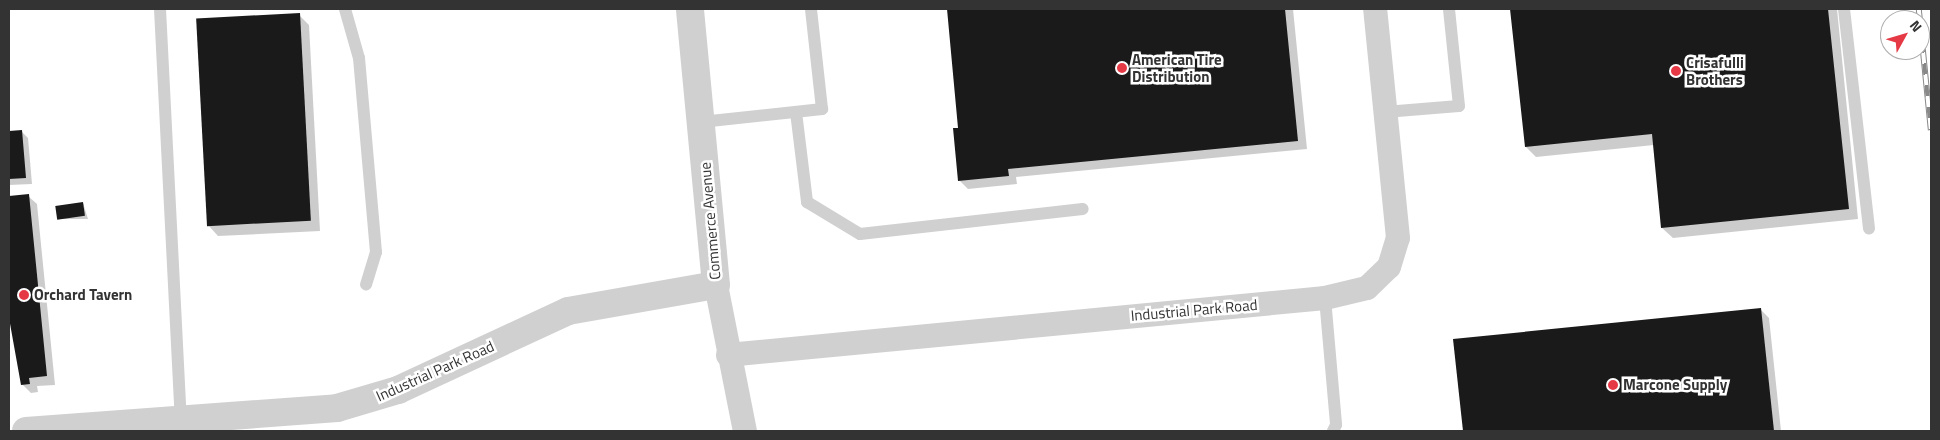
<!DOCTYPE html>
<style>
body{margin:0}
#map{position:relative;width:1940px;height:440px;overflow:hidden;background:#fff;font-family:"Titillium Web",sans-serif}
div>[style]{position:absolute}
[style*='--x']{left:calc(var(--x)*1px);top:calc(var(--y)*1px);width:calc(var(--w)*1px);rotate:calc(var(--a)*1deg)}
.shadow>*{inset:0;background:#0003}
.building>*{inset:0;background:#1a1a1a;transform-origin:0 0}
.service>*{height:12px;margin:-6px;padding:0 6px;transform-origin:6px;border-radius:6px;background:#d0d0d0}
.minor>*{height:24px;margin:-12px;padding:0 12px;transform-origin:12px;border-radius:12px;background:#d0d0d0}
.tertiary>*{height:28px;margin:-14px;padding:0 14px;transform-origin:14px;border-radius:14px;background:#d0d0d0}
.rail>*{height:5.5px;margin-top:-2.75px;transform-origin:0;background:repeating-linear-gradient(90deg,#fff 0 11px,#888 0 22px);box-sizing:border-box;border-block:1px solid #888}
.dots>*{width:14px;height:14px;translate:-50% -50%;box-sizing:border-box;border:2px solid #fff;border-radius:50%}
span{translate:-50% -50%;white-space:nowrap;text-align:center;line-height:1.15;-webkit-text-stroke:5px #fff;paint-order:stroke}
.poi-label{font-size:15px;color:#333;font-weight:700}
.left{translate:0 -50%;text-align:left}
.street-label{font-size:15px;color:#333}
.frame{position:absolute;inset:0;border:10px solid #333;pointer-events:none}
.north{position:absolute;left:1880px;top:10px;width:50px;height:50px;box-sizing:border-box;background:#fff;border:1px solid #adadad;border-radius:50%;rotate:51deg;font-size:14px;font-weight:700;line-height:20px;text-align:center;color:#333}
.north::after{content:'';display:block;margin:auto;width:18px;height:22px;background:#e63946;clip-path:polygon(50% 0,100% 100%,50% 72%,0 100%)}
</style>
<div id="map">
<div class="shadow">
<i style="clip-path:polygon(948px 9px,1293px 9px,1307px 149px,1016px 177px,1017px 184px,968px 189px,959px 180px,960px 129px)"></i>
<i style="clip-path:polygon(1512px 9px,1837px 9px,1858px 219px,1673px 238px,1662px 228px,1654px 145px,1536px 157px,1526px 147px)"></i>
<i style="clip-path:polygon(299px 15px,309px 25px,320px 231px,218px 236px,208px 225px)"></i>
<i style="clip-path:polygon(21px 131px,28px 138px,32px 184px,9px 185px,9px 132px)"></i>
<i style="clip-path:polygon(28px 196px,37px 204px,55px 385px,37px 386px,38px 392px,31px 393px,22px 384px,14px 320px,9px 321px,9px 303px,13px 306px,9px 197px)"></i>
<i style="clip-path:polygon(83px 203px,88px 219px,57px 219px)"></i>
<i style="clip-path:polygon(1761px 310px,1769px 318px,1781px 431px,1464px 431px,1455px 340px)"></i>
</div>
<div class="building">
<i style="clip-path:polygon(947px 9px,1285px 9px,1298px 141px,1008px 169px,1009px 176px,958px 181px,953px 128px,958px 128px)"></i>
<i style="clip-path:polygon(1510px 9px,1828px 9px,1849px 209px,1661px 228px,1652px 134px,1525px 147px)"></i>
<i style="left:300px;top:13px;width:208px;height:104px;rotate:87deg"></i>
<i style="clip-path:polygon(22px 130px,26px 178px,9px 179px,9px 131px)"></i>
<i style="clip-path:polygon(29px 194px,47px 376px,29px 378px,30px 384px,21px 385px,9px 318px,9px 196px)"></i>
<i style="left:83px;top:202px;width:14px;height:28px;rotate:82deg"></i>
<i style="clip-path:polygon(1761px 308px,1774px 431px,1463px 431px,1453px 339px)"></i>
</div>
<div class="service">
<i style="--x:160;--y:9;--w:410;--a:87.1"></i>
<i style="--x:345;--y:9;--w:51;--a:74.1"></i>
<i style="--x:359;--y:58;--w:195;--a:85"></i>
<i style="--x:376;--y:252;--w:34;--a:107"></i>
<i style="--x:1844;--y:9;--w:221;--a:83.5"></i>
<i style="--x:796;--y:112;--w:91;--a:83"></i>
<i style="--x:807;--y:202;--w:62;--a:31.1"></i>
<i style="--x:860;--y:234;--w:224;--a:-6.4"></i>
<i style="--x:1385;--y:112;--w:74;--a:-4.6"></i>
<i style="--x:1459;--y:106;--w:98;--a:-95.9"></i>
<i style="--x:701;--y:122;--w:122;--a:-6.1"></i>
<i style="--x:822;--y:109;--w:101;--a:-96.3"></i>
<i style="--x:1325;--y:298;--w:127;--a:85"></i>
<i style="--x:1336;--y:425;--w:7;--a:117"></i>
</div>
<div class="minor">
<i style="--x:716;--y:285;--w:149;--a:78.8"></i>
<i style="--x:728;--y:355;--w:600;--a:-5.45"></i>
<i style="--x:1325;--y:298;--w:43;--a:-13.4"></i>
<i style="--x:1367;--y:288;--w:30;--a:-44"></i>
<i style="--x:1389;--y:267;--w:30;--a:-73"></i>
<i style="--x:1398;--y:238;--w:230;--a:-95.7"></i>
</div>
<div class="tertiary">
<i style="--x:26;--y:431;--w:312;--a:-4.2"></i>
<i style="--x:337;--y:408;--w:64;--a:-16.4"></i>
<i style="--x:398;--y:390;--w:187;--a:-24.9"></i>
<i style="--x:568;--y:311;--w:150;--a:-10"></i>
<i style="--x:716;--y:285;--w:277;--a:-95.4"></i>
</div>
<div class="rail">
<i style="--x:1919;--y:9;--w:122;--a:84.3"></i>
</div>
<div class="dots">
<i style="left:1122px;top:68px;background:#e63946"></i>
<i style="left:1676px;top:71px;background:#e63946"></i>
<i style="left:24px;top:295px;background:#e63946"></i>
<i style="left:1613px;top:385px;background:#e63946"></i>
</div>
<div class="poi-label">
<span class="left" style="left:1132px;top:68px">American Tire<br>Distribution</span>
<span class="left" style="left:1686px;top:71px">Crisafulli<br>Brothers</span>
<span class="left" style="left:34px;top:295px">Orchard Tavern</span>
<span class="left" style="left:1623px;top:385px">Marcone Supply</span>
</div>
<div class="street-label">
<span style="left:710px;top:221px;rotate:-95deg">Commerce Avenue</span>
<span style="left:1194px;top:310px;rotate:-5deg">Industrial Park Road</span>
<span style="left:435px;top:371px;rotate:-24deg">Industrial Park Road</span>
</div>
<div class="frame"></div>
<div class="north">N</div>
</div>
